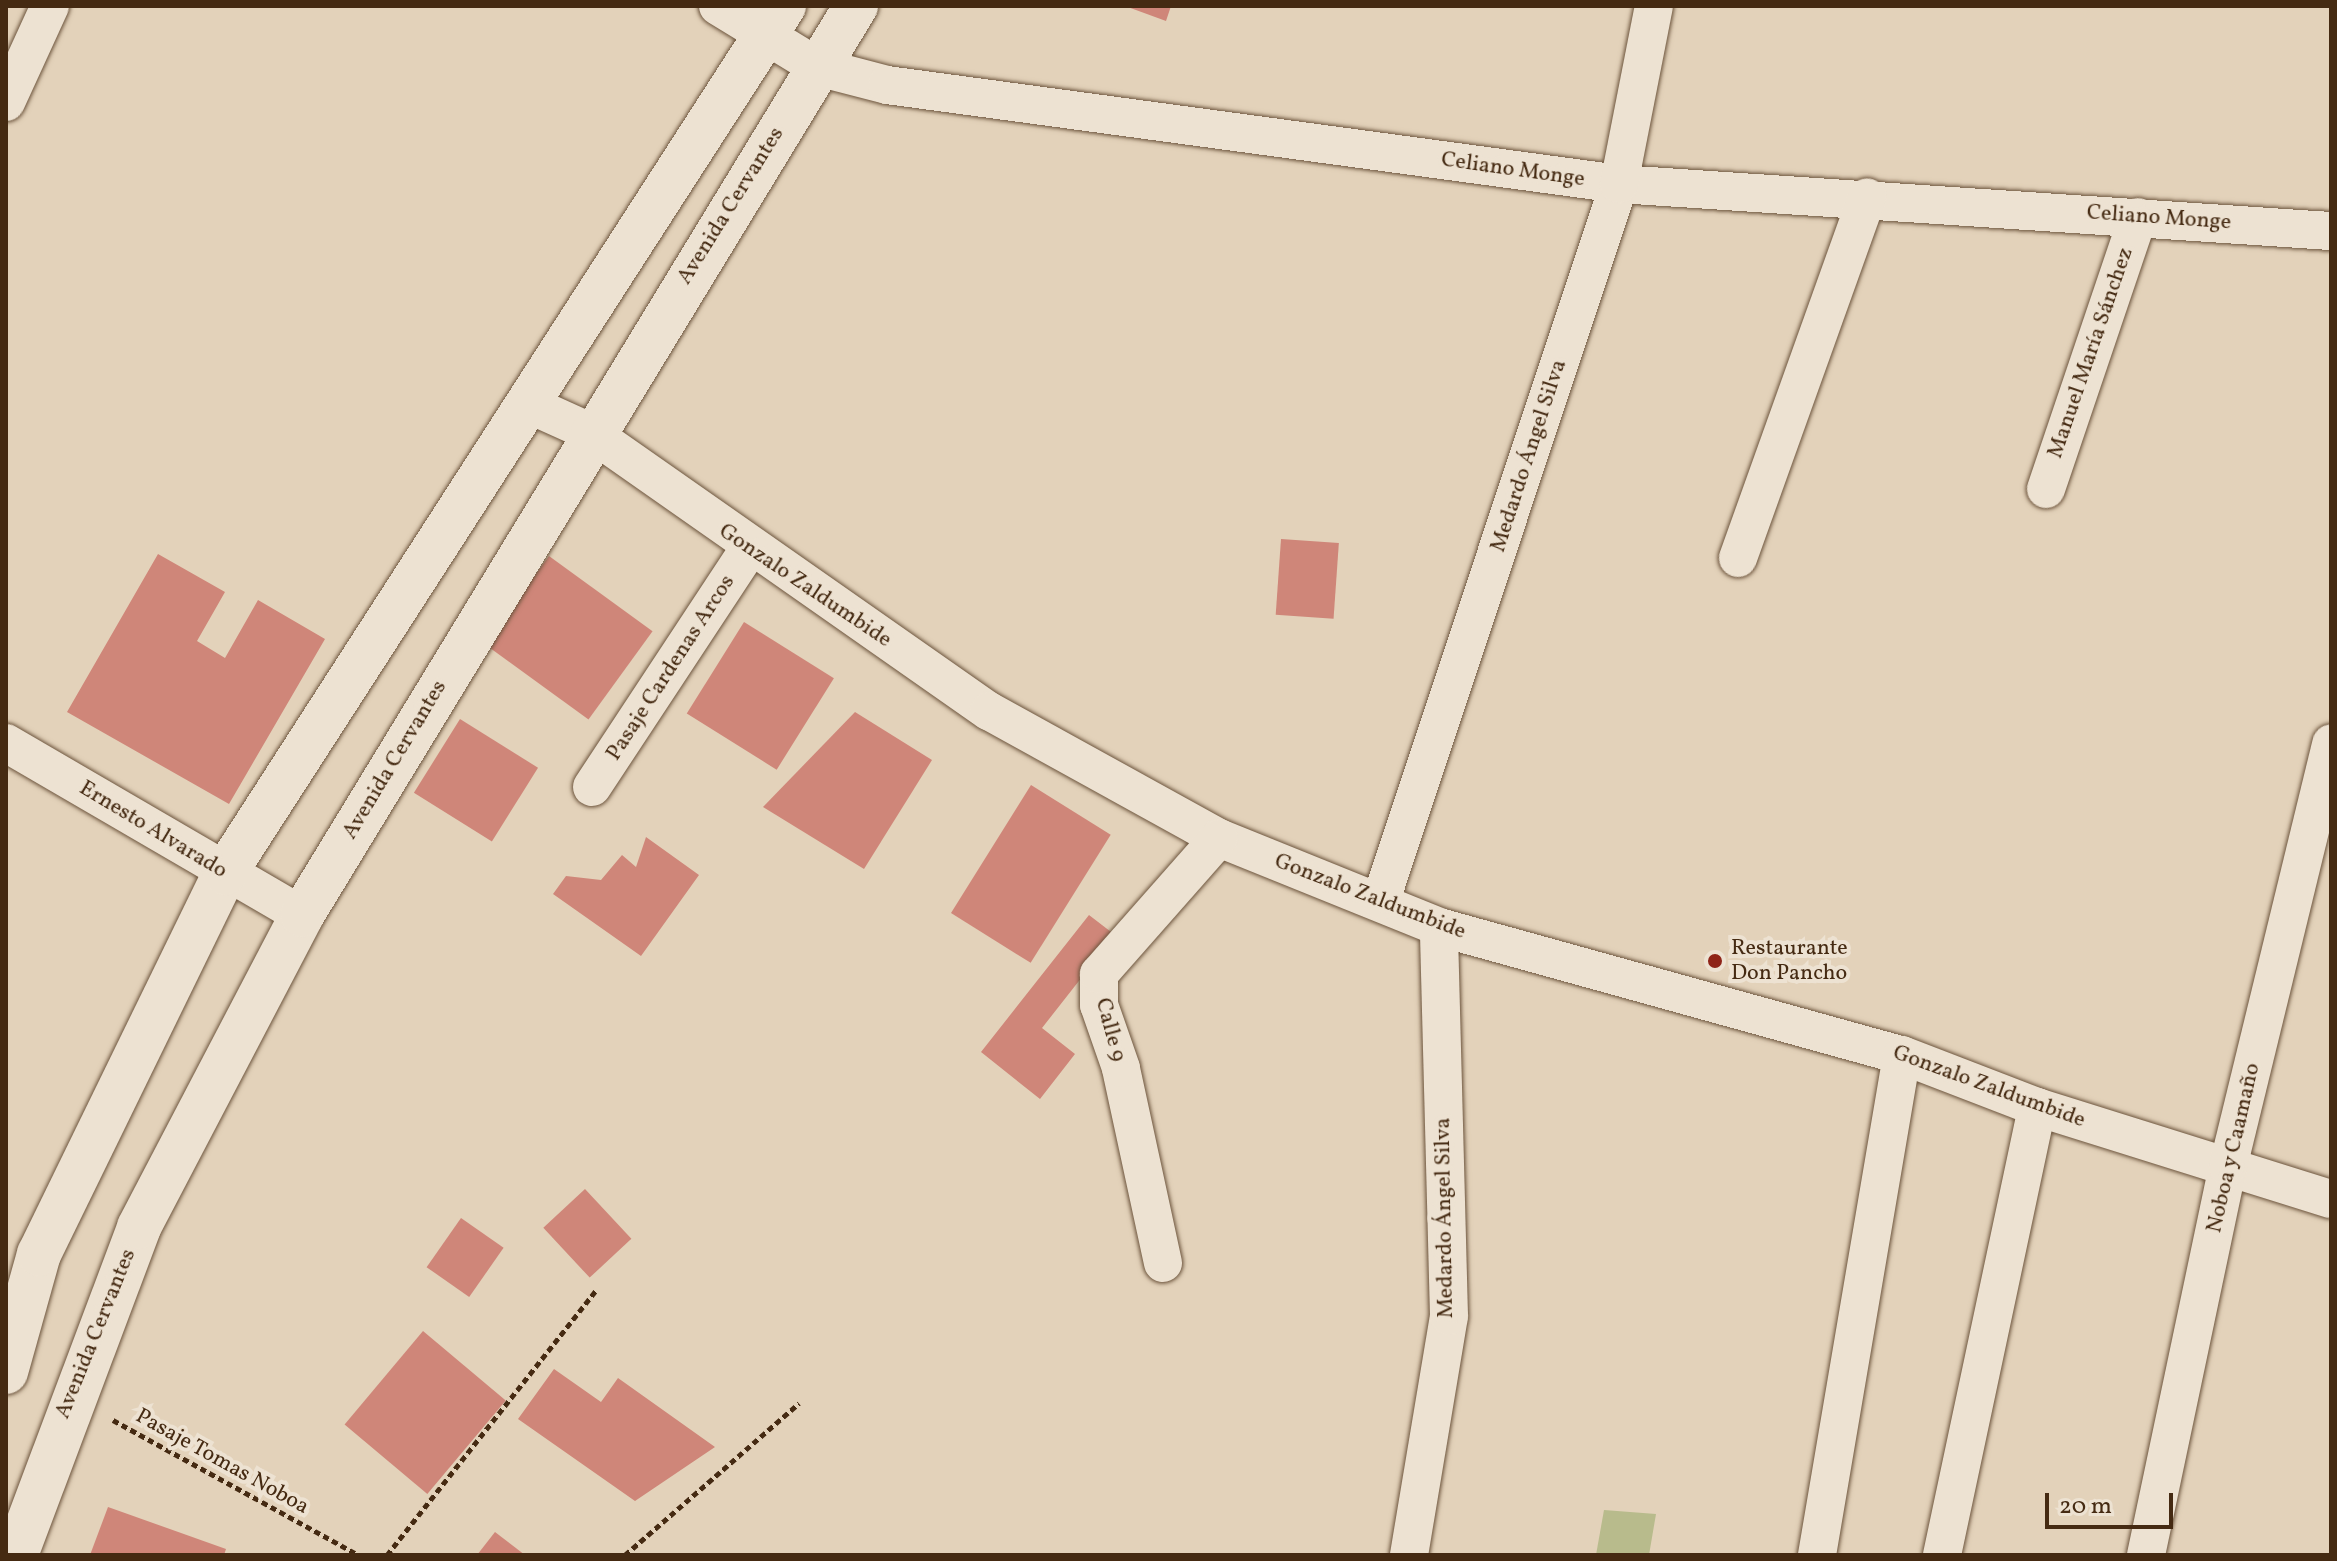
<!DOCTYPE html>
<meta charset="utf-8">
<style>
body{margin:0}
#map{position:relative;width:2337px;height:1561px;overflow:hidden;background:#e3d2ba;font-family:Vollkorn,serif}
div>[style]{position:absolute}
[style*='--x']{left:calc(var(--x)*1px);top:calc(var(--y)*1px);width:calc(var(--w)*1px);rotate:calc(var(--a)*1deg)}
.green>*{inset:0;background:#b8bb8c}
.building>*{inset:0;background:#cf8679;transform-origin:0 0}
.path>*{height:5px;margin-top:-2.5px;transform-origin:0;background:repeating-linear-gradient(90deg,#452a12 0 6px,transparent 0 10px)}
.roads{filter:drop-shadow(0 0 2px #6c543c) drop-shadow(0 0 2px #6c543c)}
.street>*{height:38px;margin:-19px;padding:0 19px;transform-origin:19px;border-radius:19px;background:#ede2d2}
.secondary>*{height:44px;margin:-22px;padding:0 22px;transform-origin:22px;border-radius:22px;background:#ede2d2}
.dots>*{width:22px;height:22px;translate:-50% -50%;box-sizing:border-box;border:4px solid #ede2d2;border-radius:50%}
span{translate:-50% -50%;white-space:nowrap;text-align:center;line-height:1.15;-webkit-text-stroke:8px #ede2d2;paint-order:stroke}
.street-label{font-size:22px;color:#452a12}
.poi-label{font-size:22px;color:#452a12}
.left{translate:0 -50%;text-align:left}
.frame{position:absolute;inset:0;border:8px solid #452a12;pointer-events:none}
.scale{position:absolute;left:2045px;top:1493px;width:128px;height:36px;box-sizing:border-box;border:4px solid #452a12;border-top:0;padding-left:10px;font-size:24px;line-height:28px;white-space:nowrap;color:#452a12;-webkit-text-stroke:6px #ede2d2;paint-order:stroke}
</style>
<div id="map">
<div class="green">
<i style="clip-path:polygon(1604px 1510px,1656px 1514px,1649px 1555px,1596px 1555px)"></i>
</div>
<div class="building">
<i style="clip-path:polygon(1125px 6px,1171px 6px,1166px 21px)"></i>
<i style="left:1281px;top:539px;width:58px;height:76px;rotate:4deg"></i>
<i style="clip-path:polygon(158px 554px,225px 592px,197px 641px,225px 658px,258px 600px,325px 639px,229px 804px,67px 712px)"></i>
<i style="left:549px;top:556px;width:128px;height:109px;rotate:36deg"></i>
<i style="left:744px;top:622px;width:106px;height:108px;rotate:32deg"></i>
<i style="clip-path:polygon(855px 712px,932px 760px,864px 869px,763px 807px)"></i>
<i style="left:460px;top:719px;width:92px;height:87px;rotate:32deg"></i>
<i style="left:1031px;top:785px;width:94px;height:151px;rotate:32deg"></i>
<i style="clip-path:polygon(646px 837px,699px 875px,641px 956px,553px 894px,566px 876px,601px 880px,622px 855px,636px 867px)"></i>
<i style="clip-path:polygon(1089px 915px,1115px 935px,1042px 1028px,1075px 1054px,1040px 1099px,981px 1052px)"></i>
<i style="left:585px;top:1189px;width:68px;height:57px;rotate:47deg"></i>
<i style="left:461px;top:1218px;width:52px;height:60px;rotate:35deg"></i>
<i style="left:423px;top:1331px;width:108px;height:122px;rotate:40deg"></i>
<i style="clip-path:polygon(554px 1369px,601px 1402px,618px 1378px,715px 1447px,635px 1501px,518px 1419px)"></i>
<i style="clip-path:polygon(108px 1507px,226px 1549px,224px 1555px,90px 1555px)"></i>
<i style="clip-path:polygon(495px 1532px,525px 1555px,477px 1555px)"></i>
</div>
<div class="path">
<i style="--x:113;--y:1420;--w:281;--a:28.8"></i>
<i style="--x:387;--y:1555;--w:337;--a:-51.7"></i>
<i style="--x:625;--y:1555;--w:231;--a:-41.1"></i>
</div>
<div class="roads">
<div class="street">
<i style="--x:718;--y:6;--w:117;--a:31.4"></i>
<i style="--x:818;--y:67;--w:71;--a:14.6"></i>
<i style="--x:887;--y:85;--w:739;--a:7.7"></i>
<i style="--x:1619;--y:184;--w:714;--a:3.78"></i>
<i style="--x:6;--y:102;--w:106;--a:-65.4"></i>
<i style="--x:528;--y:404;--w:68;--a:24.3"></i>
<i style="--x:590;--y:432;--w:487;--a:35"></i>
<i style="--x:989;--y:711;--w:263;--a:28.9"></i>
<i style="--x:1219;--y:838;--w:237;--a:22"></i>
<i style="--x:1439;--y:927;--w:480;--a:15.5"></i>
<i style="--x:1902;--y:1055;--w:145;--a:21.1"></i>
<i style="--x:2037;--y:1107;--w:308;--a:17.4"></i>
<i style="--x:2046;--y:489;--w:287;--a:-71.3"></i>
<i style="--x:1738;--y:558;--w:383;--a:-70.3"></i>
<i style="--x:6;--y:743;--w:342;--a:30.2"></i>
<i style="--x:592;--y:787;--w:285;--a:-56.6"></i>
<i style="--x:1381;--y:900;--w:755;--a:-71.61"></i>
<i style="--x:1619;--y:184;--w:181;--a:-78.9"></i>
<i style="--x:1163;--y:1263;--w:199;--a:-102.2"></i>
<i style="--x:1121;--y:1068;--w:67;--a:-109.2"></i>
<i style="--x:1099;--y:1005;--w:31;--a:-90"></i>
<i style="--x:1099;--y:974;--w:181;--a:-48.6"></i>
<i style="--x:1409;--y:1555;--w:242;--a:-80.5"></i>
<i style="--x:1449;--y:1316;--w:389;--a:-91.5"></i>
<i style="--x:1817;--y:1555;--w:507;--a:-80.35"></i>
<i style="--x:1942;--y:1555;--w:458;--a:-78"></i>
<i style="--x:2146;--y:1555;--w:397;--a:-78.1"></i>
<i style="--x:2228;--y:1167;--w:436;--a:-76.3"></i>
</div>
<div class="secondary">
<i style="--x:6;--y:1372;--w:123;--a:-74.4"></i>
<i style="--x:39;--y:1254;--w:424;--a:-64"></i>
<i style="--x:225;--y:873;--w:1032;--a:-57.19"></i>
<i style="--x:16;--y:1555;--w:350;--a:-69.4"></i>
<i style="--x:139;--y:1227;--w:352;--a:-62.4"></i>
<i style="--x:302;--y:915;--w:1065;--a:-58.64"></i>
</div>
</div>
<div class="dots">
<i style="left:1715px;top:961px;background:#8f2418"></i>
</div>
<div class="street-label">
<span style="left:1513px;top:170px;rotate:8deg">Celiano Monge</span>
<span style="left:731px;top:206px;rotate:-58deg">Avenida Cervantes</span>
<span style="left:2159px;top:218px;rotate:4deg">Celiano Monge</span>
<span style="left:2091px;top:353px;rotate:-71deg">Manuel María Sánchez</span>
<span style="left:1529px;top:456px;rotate:-72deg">Medardo Ángel Silva</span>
<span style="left:805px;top:586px;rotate:34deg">Gonzalo Zaldumbide</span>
<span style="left:671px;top:668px;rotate:-57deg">Pasaje Cardenas Arcos</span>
<span style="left:395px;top:760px;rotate:-59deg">Avenida Cervantes</span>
<span style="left:153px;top:830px;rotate:31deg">Ernesto Alvarado</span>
<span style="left:1370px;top:897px;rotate:21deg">Gonzalo Zaldumbide</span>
<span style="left:1110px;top:1030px;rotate:75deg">Calle 9</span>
<span style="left:1989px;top:1087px;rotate:20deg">Gonzalo Zaldumbide</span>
<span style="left:2234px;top:1148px;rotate:-77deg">Noboa y Caamaño</span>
<span style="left:1445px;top:1218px;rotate:-91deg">Medardo Ángel Silva</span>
<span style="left:96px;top:1334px;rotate:-68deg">Avenida Cervantes</span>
<span style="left:222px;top:1462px;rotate:29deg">Pasaje Tomas Noboa</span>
</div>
<div class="poi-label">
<span class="left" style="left:1731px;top:961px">Restaurante<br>Don Pancho</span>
</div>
<div class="frame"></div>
<div class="scale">20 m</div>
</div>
